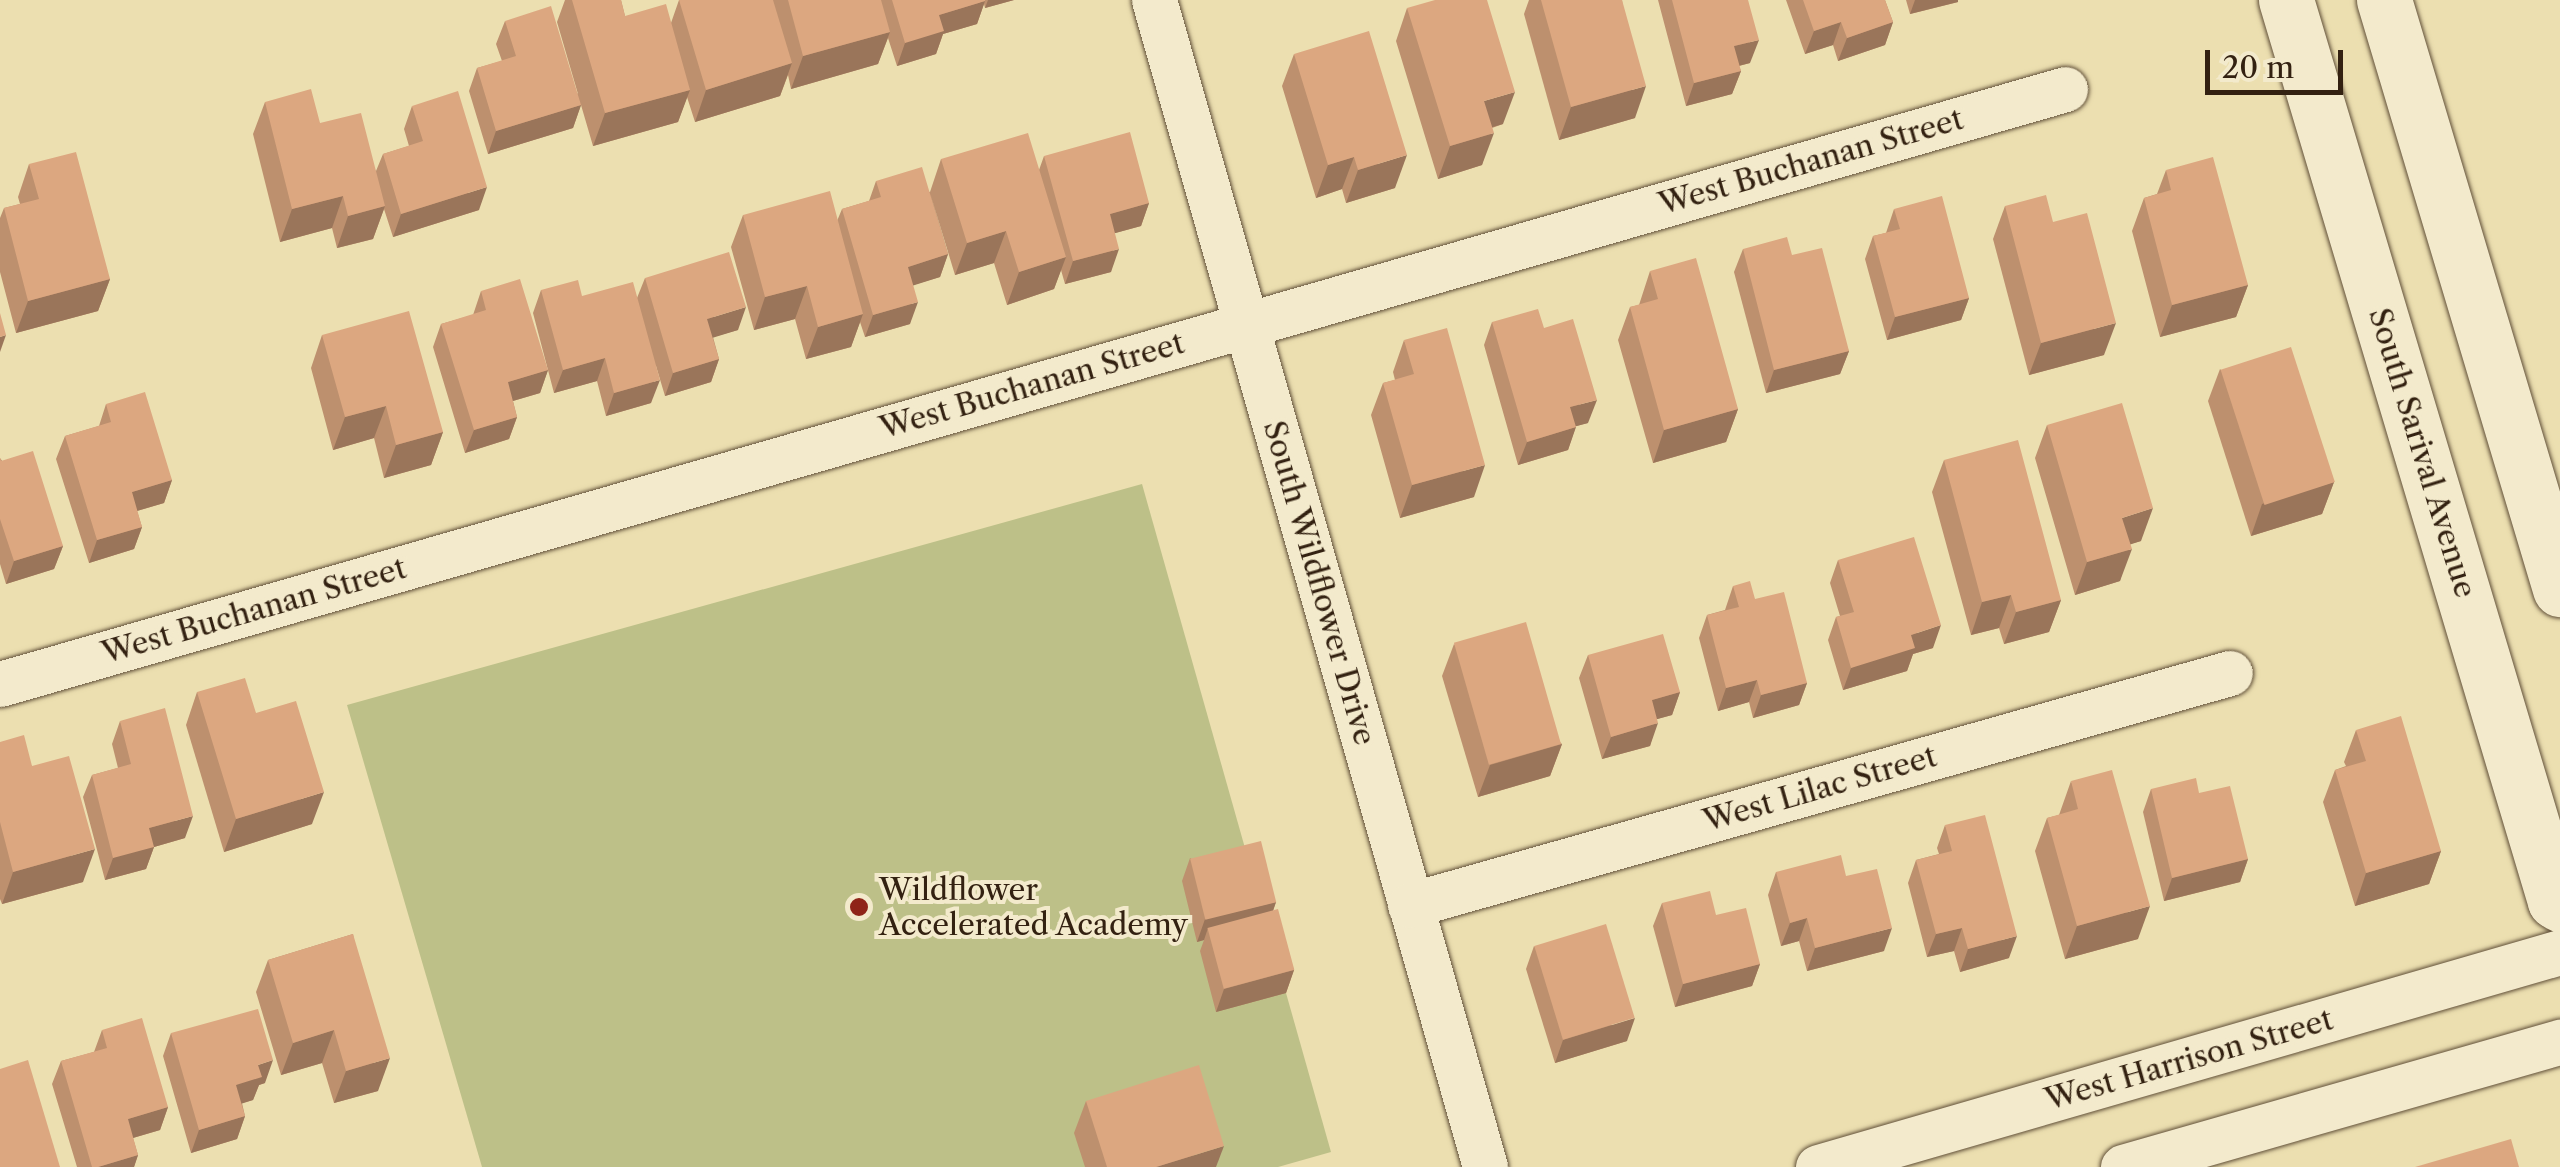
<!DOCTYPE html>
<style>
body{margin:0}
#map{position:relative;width:2560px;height:1167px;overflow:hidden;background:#ecdfb0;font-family:"Libre Caslon Text",serif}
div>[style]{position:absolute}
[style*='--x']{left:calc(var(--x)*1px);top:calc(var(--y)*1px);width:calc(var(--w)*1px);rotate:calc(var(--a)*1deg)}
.green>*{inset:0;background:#bdc088}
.roads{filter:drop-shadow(0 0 2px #615039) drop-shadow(0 0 2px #615039)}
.minor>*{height:45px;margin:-22.5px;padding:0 22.5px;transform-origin:22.5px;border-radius:22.5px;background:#f3eacc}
.secondary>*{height:55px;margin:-27.5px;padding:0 27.5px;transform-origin:27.5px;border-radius:27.5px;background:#f3eacc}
.wall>*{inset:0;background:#bd906e}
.shaded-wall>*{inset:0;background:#9a755a}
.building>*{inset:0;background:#dca780;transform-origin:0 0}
.dots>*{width:28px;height:28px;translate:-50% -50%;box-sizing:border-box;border:5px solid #f3eacc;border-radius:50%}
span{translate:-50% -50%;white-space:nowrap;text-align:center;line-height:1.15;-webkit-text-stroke:8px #f3eacc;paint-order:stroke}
.street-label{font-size:30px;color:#332111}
.poi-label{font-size:30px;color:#332111}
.left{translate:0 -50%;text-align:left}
.scale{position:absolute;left:2205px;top:50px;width:138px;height:45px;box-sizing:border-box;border:5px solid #332111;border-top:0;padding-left:12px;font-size:30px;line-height:35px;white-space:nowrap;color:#332111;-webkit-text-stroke:8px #f3eacc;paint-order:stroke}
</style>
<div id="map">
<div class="green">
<i style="clip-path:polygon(1142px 484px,1331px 1152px,1278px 1167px,482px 1167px,347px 705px)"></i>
</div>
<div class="roads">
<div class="minor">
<i style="--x:1154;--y:0;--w:1213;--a:74.16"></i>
<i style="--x:0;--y:684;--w:2149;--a:-16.07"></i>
<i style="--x:1410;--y:905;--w:852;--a:-15.8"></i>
<i style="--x:1818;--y:1167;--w:773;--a:-16.16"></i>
<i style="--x:2123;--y:1167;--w:455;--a:-16"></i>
</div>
<div class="secondary">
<i style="--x:2286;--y:0;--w:940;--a:73.38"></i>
<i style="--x:2555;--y:901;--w:6;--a:31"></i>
<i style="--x:2384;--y:0;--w:615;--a:73.36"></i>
</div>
</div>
<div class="wall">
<i style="clip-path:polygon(565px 0,621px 0,625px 16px,671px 23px,679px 0,1014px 0,985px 8px,984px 4px,977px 24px,943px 34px,936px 54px,897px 66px,888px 38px,878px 64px,791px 89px,788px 75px,780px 96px,695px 122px,687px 97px,678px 122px,593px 146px,581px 105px,573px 128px,488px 154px,469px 91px,477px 68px,502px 61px,496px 44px,505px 21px,578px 94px,557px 22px)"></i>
<i style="clip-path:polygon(1529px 0,1622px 0,1635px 118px,1559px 140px,1524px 14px)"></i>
<i style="clip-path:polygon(1658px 0,1748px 0,1750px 63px,1739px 66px,1741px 71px,1732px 94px,1686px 106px)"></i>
<i style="clip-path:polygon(1786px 0,1885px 0,1893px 22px,1885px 45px,1838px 61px,1833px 45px,1805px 54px)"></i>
<i style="clip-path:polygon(1906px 0,1958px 0,1958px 2px,1910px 14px)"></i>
<i style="clip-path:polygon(1407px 8px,1503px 124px,1492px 128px,1482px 165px,1438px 179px,1396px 41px)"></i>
<i style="clip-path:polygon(1294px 54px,1395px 188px,1346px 203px,1342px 189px,1316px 198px,1282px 86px)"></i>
<i style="clip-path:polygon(265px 102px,320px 123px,376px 171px,383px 154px,409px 146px,404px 129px,412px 106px,479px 210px,393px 237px,384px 209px,373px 239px,337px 248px,332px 228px,280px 242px,253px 134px)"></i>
<i style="clip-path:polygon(1044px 156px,1149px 203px,1141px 226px,1115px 233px,1111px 272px,1065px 284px,1061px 270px,1054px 289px,1007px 305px,994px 263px,955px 275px,930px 193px,948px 254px,940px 277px,913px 285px,910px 324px,865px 337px,860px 322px,851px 347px,806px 359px,795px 319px,754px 330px,731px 247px,743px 215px,837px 221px,842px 209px,869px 201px,876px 181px,930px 192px,941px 159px,1039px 170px)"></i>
<i style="clip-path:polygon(29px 164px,110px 279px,98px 311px,16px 333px,0 272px,0 218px,4px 208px,20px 204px,18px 197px)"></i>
<i style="clip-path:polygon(2166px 170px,2248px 285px,2236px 317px,2160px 337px,2132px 231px,2144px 198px,2157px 194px)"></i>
<i style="clip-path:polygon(2005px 206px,2053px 222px,2104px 355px,2029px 375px,1993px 239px)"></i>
<i style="clip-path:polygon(1894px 209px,1969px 298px,1961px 320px,1887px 340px,1865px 259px,1873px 236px,1886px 233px)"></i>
<i style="clip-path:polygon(1743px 249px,1792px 255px,1849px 351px,1840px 374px,1766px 393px,1734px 272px)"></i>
<i style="clip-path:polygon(1650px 271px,1738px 409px,1726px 442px,1653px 463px,1618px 340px,1630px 307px,1639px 305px)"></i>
<i style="clip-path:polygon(645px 278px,738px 330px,713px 337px,719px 359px,711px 382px,665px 396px,656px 366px,651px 403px,606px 416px,597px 381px,554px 393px,533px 313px,541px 290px,582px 296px,637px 298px)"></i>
<i style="clip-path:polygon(481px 291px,548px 370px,540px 393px,513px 401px,517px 417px,509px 439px,465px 453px,433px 347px,441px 324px,473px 315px)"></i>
<i style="clip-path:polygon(1492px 322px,1544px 328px,1588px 423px,1576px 426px,1568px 450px,1518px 465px,1484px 345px)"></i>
<i style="clip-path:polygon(322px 335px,443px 432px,431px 465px,384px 478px,374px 438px,333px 450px,311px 368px)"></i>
<i style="clip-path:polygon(1404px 340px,1474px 497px,1400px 518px,1371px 415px,1383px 383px,1395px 380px,1393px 372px)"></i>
<i style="clip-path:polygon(2220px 369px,2334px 482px,2322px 514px,2251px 536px,2208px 401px)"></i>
<i style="clip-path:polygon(106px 404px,172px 480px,164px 503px,137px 511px,142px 527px,134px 549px,89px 563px,56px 459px,65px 436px,99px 426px)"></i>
<i style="clip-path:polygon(2047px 425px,2141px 541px,2130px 544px,2120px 581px,2075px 595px,2035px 458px)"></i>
<i style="clip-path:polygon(0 458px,63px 546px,54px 569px,6px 584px,0 564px)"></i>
<i style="clip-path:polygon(1944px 460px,2061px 600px,2049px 632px,2004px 644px,1999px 628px,1971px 635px,1932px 492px)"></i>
<i style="clip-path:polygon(1838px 560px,1933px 648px,1913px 654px,1907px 671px,1843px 690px,1828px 640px,1836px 617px,1840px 616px,1830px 583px)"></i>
<i style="clip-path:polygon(1733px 586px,1755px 599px,1807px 683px,1799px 705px,1753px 718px,1749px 702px,1718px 711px,1699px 638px,1707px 615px,1725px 610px)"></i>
<i style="clip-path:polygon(1454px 644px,1562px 744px,1550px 776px,1478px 797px,1442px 676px)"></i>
<i style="clip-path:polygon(1588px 655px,1680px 692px,1672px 715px,1657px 719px,1650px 746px,1602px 759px,1579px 678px)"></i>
<i style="clip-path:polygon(197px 692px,256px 713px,312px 824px,224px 852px,186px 725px)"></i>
<i style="clip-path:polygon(120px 721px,185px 838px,154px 847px,146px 869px,105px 880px,83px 797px,92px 775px,118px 768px,112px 744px)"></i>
<i style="clip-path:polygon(2356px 730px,2441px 851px,2429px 884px,2355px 906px,2323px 802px,2335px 770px,2346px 766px,2344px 762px)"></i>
<i style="clip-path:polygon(0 742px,32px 766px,83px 882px,2px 904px,0 899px)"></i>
<i style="clip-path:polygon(2071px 781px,2138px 939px,2065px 959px,2035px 851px,2047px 818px,2059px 815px)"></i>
<i style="clip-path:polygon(2151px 789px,2199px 793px,2248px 859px,2240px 882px,2164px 901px,2143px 812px)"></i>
<i style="clip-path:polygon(1945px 825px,2009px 958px,1960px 972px,1954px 951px,1927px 957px,1908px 883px,1916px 860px,1939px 854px,1937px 848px)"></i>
<i style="clip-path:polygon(1190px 858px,1276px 902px,1273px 911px,1294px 970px,1286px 993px,1216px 1012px,1200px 951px,1204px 940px,1197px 942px,1182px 881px)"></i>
<i style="clip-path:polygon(1776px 872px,1846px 876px,1884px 951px,1807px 971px,1799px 941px,1781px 946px,1768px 895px)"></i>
<i style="clip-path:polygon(1662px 903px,1716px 915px,1760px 964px,1752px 986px,1675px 1007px,1653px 926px)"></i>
<i style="clip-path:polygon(353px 934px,378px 1091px,334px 1103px,322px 1063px,281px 1075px,256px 992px,268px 960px)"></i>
<i style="clip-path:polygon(1534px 946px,1627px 1041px,1555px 1063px,1526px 969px)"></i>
<i style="clip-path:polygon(102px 1030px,168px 1107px,160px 1130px,133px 1138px,138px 1155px,134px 1167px,77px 1167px,52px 1084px,61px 1061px,94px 1052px)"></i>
<i style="clip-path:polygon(171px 1033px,265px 1083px,259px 1085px,253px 1100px,242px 1103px,245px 1116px,237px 1139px,191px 1153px,163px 1056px)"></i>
<i style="clip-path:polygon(1086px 1101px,1216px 1167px,1085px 1167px,1074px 1133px)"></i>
</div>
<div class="shaded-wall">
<i style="clip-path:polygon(988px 0,1014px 0,985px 8px)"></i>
<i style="clip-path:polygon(1915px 0,1958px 0,1958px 2px,1910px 14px)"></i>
<i style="clip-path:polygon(985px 1px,977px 24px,943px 34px,936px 54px,897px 66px,905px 43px,939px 15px)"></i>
<i style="clip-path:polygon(1841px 22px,1833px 45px,1805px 54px,1814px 31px)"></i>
<i style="clip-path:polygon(1893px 22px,1885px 45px,1838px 61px,1847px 38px)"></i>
<i style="clip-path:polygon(890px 32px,878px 64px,791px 89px,803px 56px)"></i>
<i style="clip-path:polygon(1759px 40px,1750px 63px,1726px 69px,1734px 46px)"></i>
<i style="clip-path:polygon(792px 63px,780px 96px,695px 122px,706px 90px)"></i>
<i style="clip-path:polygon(1741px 71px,1732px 94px,1686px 106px,1694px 83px)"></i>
<i style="clip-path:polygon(1646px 86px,1635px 118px,1559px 140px,1571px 107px)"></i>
<i style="clip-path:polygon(690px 90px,678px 122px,593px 146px,605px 113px)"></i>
<i style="clip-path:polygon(1515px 92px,1503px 124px,1472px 133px,1484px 101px)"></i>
<i style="clip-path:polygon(581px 105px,573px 128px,488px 154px,496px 131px)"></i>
<i style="clip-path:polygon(1494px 133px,1482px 165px,1438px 179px,1450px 146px)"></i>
<i style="clip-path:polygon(1407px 155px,1395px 188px,1346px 203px,1358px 170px)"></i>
<i style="clip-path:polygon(1354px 157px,1342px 189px,1316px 198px,1328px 165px)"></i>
<i style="clip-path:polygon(487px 187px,479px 210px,393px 237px,401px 214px)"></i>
<i style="clip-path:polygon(343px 196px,332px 228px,280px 242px,292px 209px)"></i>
<i style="clip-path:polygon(1149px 203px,1141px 226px,1101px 237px,1110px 214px)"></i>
<i style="clip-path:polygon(385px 206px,373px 239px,337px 248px,348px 216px)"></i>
<i style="clip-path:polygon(1006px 231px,994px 263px,955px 275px,967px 243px)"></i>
<i style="clip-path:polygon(1119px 249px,1111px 272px,1065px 284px,1073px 261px)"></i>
<i style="clip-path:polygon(948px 254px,940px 277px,899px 290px,908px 267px)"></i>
<i style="clip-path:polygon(1066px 257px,1054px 289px,1007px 305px,1019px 272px)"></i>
<i style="clip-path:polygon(110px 279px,98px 311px,16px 333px,28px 301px)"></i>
<i style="clip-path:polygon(2248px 285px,2236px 317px,2160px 337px,2172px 305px)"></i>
<i style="clip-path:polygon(807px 286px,795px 319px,754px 330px,765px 297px)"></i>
<i style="clip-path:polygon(1969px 298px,1961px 320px,1887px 340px,1895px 317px)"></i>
<i style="clip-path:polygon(918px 302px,910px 324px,865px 337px,873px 315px)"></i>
<i style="clip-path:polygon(746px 307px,738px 330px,699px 342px,707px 319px)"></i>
<i style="clip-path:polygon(863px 314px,851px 347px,806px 359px,818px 327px)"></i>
<i style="clip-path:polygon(2116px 323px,2104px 355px,2029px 375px,2041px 343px)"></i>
<i style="clip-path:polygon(6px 335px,0 352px,0 337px)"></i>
<i style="clip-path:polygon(1849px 351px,1840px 374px,1766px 393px,1774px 370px)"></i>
<i style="clip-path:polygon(605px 358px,597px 381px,554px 393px,563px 370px)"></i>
<i style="clip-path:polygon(719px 359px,711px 382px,665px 396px,673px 373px)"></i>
<i style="clip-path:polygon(548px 370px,540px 393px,499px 405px,508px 382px)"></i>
<i style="clip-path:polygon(660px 380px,651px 403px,606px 416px,614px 393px)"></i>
<i style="clip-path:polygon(1597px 400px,1588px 423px,1562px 430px,1570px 407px)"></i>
<i style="clip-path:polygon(386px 406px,374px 438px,333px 450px,345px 417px)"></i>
<i style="clip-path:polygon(1738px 409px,1726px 442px,1653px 463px,1664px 430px)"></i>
<i style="clip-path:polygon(517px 417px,509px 439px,465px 453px,474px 430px)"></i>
<i style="clip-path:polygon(1576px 427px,1568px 450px,1518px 465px,1527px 442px)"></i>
<i style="clip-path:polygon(443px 432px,431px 465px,384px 478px,396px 445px)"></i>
<i style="clip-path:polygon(1485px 465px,1474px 497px,1400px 518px,1412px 485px)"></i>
<i style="clip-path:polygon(172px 480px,164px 503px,123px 515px,132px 492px)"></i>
<i style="clip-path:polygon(2334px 482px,2322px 514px,2251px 536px,2262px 504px)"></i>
<i style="clip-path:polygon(2153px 508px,2141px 541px,2110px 551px,2122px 518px)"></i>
<i style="clip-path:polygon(142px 527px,134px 549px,89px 563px,97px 540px)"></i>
<i style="clip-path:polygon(63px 546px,54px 569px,6px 584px,14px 561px)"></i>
<i style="clip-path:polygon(2132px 549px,2120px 581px,2075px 595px,2087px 562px)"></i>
<i style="clip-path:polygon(2011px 595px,1999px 628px,1971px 635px,1982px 602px)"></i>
<i style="clip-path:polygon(2061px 600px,2049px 632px,2004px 644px,2016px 612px)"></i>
<i style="clip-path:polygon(1941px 625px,1933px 648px,1913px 654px,1907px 671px,1843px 690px,1851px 668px,1911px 635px)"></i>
<i style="clip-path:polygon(1757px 680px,1749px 702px,1718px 711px,1726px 688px)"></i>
<i style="clip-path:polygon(1807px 683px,1799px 705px,1753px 718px,1761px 695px)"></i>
<i style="clip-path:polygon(1680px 692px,1672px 715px,1643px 723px,1652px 700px)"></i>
<i style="clip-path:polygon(1658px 723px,1650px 746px,1602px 759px,1611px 737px)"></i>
<i style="clip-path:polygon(1562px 744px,1550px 776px,1478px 797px,1490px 765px)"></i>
<i style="clip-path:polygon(324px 792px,312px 824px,224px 852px,236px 819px)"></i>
<i style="clip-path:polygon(193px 816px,185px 838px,154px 847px,146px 869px,105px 880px,113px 858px,149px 828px)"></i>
<i style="clip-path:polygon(95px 849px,83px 882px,2px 904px,13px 872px)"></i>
<i style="clip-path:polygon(2441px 851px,2429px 884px,2355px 906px,2366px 873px)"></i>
<i style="clip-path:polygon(2248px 859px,2240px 882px,2164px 901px,2172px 878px)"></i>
<i style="clip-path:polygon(1276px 902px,1268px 925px,1208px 928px,1204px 940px,1197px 942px,1205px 919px)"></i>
<i style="clip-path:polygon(2150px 906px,2138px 939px,2065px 959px,2077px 926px)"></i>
<i style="clip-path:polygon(1807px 918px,1799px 941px,1781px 946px,1790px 923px)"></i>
<i style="clip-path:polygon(1892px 928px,1884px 951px,1807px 971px,1815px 948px)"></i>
<i style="clip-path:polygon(1962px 928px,1954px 951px,1927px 957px,1936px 934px)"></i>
<i style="clip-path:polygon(2017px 936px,2009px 958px,1960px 972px,1968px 949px)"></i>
<i style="clip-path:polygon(1760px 964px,1752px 986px,1675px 1007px,1683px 984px)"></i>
<i style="clip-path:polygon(1294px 970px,1286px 993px,1216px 1012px,1224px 989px)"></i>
<i style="clip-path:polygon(1635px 1018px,1627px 1041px,1555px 1063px,1563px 1040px)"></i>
<i style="clip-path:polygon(334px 1030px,322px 1063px,281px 1075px,293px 1043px)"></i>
<i style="clip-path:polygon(390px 1058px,378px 1091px,334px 1103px,346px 1071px)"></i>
<i style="clip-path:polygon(273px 1060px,265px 1083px,259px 1085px,253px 1100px,228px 1108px,236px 1085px,258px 1065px)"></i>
<i style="clip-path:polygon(168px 1107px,160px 1130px,119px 1142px,128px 1119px)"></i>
<i style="clip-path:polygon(245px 1116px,237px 1139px,191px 1153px,199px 1130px)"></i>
<i style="clip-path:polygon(1224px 1146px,1216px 1167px,1156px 1167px)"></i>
<i style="clip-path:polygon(138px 1155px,134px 1167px,98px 1167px)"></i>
</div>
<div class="building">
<i style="clip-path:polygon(572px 0,621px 0,625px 16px,666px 4px,690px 90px,605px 113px)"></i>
<i style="clip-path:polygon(679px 0,773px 0,792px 63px,706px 90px)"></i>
<i style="clip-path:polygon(788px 0,881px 0,890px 32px,803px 56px)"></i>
<i style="clip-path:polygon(892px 0,985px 0,985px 1px,939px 15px,944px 31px,905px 43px)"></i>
<i style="clip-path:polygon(1435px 0,1487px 0,1515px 92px,1484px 101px,1494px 133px,1450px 146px,1407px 8px)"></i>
<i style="clip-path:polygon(1541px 0,1622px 0,1646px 86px,1571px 107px)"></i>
<i style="clip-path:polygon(1672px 0,1748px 0,1759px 40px,1734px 46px,1741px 71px,1694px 83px)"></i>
<i style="clip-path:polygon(1803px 0,1885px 0,1893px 22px,1847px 38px,1841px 22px,1814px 31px)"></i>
<i style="clip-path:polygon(551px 6px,581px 105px,496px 131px,477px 68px,516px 56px,505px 21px)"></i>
<i style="clip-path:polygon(1369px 31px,1407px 155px,1358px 170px,1354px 157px,1328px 165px,1294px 54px)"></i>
<i style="clip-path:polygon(311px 89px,320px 123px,361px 113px,385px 206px,348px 216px,343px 196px,292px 209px,265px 102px)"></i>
<i style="clip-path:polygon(458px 91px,487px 187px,401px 214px,383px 154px,423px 141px,412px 106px)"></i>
<i style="clip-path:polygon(1130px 132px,1149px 203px,1110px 214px,1119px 249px,1073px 261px,1044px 156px)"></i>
<i style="clip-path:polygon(1028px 133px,1066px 257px,1019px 272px,1006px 231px,967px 243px,941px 159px)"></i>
<i style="clip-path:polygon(76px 152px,110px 279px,28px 301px,4px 208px,39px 199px,29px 164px)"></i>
<i style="clip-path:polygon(2213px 157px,2248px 285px,2172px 305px,2144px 198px,2171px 190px,2166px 170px)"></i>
<i style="clip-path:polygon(922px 167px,948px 254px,908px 267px,918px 302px,873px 315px,842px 209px,881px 197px,876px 181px)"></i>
<i style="clip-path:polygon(830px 191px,863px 314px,818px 327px,807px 286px,765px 297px,743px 215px)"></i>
<i style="clip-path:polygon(2046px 195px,2053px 222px,2087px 213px,2116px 323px,2041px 343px,2005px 206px)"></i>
<i style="clip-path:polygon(1942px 196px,1969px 298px,1895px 317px,1873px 236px,1900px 229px,1894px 209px)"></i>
<i style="clip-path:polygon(1787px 237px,1792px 255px,1822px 248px,1849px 351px,1774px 370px,1743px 249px)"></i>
<i style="clip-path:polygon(729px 252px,746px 307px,707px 319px,719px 359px,673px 373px,645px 278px)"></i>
<i style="clip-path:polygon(1696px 258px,1738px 409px,1664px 430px,1630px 307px,1658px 299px,1650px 271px)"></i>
<i style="clip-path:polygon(520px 279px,548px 370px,508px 382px,517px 417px,474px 430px,441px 324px,486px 310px,481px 291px)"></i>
<i style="clip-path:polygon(578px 280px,582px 296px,633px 282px,660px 380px,614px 393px,605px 358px,563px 370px,541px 290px)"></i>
<i style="clip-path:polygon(1538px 309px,1544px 328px,1573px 319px,1597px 400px,1570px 407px,1576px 427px,1527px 442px,1492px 322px)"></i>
<i style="clip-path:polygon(409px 311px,443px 432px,396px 445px,386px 406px,345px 417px,322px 335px)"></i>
<i style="clip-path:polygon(0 313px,6px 335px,0 337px)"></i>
<i style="clip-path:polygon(1447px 328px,1485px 465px,1412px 485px,1383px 383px,1414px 374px,1404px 340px)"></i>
<i style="left:2291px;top:347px;width:142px;height:74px;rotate:72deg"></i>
<i style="clip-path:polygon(145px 392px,172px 480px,132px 492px,142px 527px,97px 540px,65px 436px,111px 422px,106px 404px)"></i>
<i style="clip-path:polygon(2122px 403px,2153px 508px,2122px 518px,2132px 549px,2087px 562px,2047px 425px)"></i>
<i style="clip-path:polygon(2018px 440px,2061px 600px,2016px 612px,2011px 595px,1982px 602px,1944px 460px)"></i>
<i style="clip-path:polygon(33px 451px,63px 546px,14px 561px,0 519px,0 458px,1px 461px)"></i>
<i style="clip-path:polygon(1914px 537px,1941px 625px,1911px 635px,1915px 648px,1851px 668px,1836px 617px,1854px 612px,1838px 560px)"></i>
<i style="clip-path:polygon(1750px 581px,1755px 599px,1784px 592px,1807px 683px,1761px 695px,1757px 680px,1726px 688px,1707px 615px,1739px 607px,1733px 586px)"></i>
<i style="left:1526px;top:622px;width:127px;height:75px;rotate:74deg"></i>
<i style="clip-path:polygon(1663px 634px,1680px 692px,1652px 700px,1658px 723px,1611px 737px,1588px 655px)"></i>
<i style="clip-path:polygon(245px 678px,256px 713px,296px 701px,324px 792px,236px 819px,197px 692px)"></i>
<i style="clip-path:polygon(165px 708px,193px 816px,149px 828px,154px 847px,113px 858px,92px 775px,131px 764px,120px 721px)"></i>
<i style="clip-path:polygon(2401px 716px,2441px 851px,2366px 873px,2335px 770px,2366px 761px,2356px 730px)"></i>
<i style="clip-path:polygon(24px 735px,32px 766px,69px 756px,95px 849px,13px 872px,0 822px,0 742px)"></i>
<i style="clip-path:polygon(2112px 770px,2150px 906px,2077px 926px,2047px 818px,2078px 809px,2071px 781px)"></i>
<i style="clip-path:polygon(2196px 778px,2199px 793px,2230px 786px,2248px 859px,2172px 878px,2151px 789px)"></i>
<i style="clip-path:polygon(1985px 815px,2017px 936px,1968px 949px,1962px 928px,1936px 934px,1916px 860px,1952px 851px,1945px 825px)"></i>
<i style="left:1261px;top:841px;width:63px;height:73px;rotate:76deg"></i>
<i style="clip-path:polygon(1841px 855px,1846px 876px,1877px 869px,1892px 928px,1815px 948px,1807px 918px,1790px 923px,1776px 872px)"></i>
<i style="clip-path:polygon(1710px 891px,1716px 915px,1746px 908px,1760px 964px,1683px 984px,1662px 903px)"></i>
<i style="left:1278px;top:909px;width:63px;height:73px;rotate:75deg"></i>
<i style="left:1606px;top:924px;width:98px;height:75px;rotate:73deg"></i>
<i style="clip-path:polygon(353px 934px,390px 1058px,346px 1071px,334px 1030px,293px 1043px,268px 960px)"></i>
<i style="clip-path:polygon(258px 1009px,273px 1060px,258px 1065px,262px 1077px,236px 1085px,245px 1116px,199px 1130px,171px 1033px)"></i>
<i style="clip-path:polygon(142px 1018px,168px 1107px,128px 1119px,138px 1155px,98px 1167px,92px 1167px,61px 1061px,107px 1048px,102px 1030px)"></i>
<i style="clip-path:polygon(28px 1060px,60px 1167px,0 1167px,0 1069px)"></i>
<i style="clip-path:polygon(1199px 1065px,1224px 1146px,1156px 1167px,1107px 1167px,1086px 1101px)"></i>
<i style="clip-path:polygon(2511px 1139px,2519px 1167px,2415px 1167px)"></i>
</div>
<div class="dots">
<i style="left:859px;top:907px;background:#8f2418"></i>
</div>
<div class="street-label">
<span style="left:1811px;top:162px;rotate:-16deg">West Buchanan Street</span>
<span style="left:1032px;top:386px;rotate:-16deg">West Buchanan Street</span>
<span style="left:2422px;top:453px;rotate:73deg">South Sarival Avenue</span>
<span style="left:1319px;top:583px;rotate:74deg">South Wildflower Drive</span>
<span style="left:254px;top:611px;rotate:-16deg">West Buchanan Street</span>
<span style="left:1820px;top:789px;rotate:-16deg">West Lilac Street</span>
<span style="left:2189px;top:1060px;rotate:-16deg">West Harrison Street</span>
</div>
<div class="poi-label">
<span class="left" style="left:879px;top:907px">Wildflower<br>Accelerated Academy</span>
</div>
<div class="scale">20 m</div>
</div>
